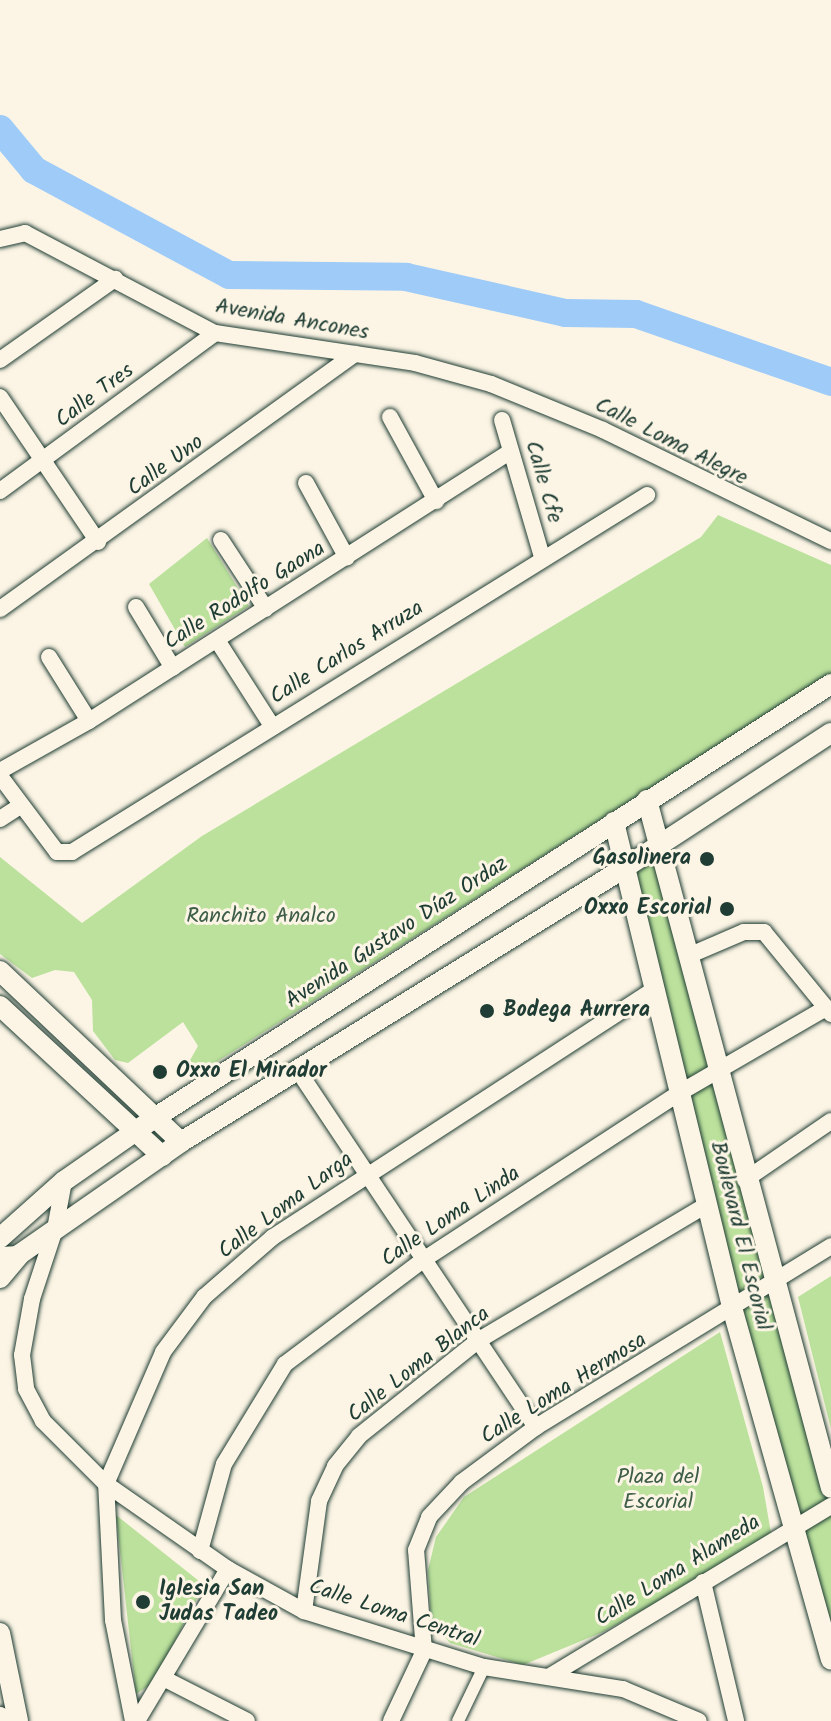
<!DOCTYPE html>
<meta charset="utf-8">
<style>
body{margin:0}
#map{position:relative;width:831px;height:1721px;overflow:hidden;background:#fcf5e5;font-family:Kalam,sans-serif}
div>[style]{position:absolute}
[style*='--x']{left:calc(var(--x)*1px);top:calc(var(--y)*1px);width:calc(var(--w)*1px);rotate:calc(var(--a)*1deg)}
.green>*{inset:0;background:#bbe19c}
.river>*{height:28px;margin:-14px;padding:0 14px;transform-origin:14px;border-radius:14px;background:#9ecbf8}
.roads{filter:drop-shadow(0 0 2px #1f3d34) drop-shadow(0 0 2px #1f3d34)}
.pedestrian>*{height:12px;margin:-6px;padding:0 6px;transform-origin:6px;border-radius:6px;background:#fcf5e5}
.minor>*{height:16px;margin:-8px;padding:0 8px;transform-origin:8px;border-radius:8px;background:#fcf5e5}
.tertiary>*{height:20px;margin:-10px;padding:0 10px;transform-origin:10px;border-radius:10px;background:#fcf5e5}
.dots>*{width:22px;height:22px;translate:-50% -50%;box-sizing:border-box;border:4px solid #fcf5e5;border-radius:50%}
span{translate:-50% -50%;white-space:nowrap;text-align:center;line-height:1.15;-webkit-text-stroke:6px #fcf5e5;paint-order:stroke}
.street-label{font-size:22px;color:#1f3d34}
.poi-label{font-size:22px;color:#1f3d34;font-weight:700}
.right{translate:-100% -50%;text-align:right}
.left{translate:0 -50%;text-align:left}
.park-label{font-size:22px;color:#3e5e49}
</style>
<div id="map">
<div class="green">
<i style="clip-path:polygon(718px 515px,831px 565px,831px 674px,196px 1075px,189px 1062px,198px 1046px,183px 1022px,128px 1063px,115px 1060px,93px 1031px,92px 1000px,74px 972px,55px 970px,32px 978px,0 954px,0 857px,82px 923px,202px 836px,701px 537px)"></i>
<i style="clip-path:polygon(207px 538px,249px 606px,185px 647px,149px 584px)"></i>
<i style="clip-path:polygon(659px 847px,715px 1071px,682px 1090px,629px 868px)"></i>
<i style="clip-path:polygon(718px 1073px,771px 1283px,733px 1309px,682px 1093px)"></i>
<i style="clip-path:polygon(831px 1276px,831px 1429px,798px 1297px)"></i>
<i style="clip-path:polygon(772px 1286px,831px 1491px,831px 1505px,795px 1524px,734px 1311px)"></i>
<i style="clip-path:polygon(720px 1332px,763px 1487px,772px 1539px,603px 1632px,523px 1665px,450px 1643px,431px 1621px,428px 1570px,436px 1537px,464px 1497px)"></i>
<i style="clip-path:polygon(831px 1507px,831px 1657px,795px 1526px)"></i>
<i style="clip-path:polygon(116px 1515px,204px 1585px,153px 1683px,136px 1694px)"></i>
</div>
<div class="river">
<i style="--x:0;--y:129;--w:53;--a:50.3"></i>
<i style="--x:34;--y:170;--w:221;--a:28.3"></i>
<i style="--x:229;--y:275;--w:177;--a:0.6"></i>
<i style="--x:406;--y:277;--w:164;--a:12.7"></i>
<i style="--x:566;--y:313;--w:70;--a:0.8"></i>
<i style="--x:636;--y:314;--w:207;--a:19.2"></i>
</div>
<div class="roads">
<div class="pedestrian">
<i style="--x:458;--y:1721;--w:60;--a:-64.3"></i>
</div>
<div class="minor">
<i style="--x:0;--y:239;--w:26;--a:-13"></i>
<i style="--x:25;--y:233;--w:215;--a:27.8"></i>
<i style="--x:215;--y:333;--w:202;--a:8.5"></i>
<i style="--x:415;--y:363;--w:79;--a:15.4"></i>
<i style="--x:491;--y:384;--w:121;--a:22.3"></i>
<i style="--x:603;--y:430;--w:254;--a:26"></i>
<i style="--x:0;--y:360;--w:141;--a:-35.2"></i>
<i style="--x:0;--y:397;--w:175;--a:55.9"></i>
<i style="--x:390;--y:417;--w:96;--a:61.3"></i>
<i style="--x:502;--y:420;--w:143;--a:73.7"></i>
<i style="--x:306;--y:483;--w:85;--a:61.3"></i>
<i style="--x:0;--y:491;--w:267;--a:-36.3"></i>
<i style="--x:221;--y:540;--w:82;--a:56.9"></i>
<i style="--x:136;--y:607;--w:71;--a:58.8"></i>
<i style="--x:0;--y:609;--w:437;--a:-35.7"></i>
<i style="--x:217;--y:640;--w:102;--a:57.4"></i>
<i style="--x:49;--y:657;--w:75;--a:58"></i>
<i style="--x:0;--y:771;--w:102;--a:-29.3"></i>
<i style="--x:89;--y:721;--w:500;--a:-32.6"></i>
<i style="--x:0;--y:776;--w:95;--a:53.1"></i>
<i style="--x:57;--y:852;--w:15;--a:0"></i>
<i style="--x:72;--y:852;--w:677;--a:-31.83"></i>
<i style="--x:0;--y:819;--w:24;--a:-33"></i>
<i style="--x:688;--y:956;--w:61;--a:-23.2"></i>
<i style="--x:744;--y:932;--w:20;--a:0"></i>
<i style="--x:764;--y:932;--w:106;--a:50.7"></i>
<i style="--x:299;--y:1072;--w:427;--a:56.3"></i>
<i style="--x:745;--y:1180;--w:104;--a:-34.5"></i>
<i style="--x:64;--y:1181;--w:49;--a:100.6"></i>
<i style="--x:55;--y:1229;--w:74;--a:108.2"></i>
<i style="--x:32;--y:1299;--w:57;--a:100.1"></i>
<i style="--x:22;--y:1355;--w:34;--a:83"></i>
<i style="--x:26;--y:1389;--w:36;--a:62"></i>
<i style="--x:43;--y:1421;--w:89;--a:45"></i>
<i style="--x:106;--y:1484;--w:149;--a:34.9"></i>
<i style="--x:228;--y:1569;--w:87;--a:28.9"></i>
<i style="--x:304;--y:1611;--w:189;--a:17.3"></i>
<i style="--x:484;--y:1667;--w:141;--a:9"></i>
<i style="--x:623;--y:1689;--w:82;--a:22.8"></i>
<i style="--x:0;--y:1255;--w:20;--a:-3"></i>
<i style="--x:200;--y:1551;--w:90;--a:-74.6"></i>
<i style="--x:224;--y:1464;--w:117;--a:-58.6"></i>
<i style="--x:285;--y:1364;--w:173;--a:-37"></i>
<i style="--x:423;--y:1260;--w:308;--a:-33.1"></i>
<i style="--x:681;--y:1092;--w:168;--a:-30.1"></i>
<i style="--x:703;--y:1582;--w:143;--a:76.6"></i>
<i style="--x:304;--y:1611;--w:111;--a:-82.2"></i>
<i style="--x:319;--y:1501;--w:38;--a:-65"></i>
<i style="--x:335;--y:1466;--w:38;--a:-51"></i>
<i style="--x:359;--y:1436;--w:154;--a:-38.7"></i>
<i style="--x:479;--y:1340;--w:264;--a:-30.7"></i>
<i style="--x:550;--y:1676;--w:328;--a:-31.2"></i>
<i style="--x:165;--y:1679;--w:92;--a:27.1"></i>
<i style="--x:133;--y:1721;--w:103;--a:-101.2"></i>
<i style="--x:113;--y:1620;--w:136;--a:-92.9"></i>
<i style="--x:106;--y:1484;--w:144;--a:-66.6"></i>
<i style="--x:163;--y:1352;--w:69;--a:-53.3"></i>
<i style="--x:204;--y:1297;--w:91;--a:-41"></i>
<i style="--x:273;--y:1237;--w:455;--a:-33"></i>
<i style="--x:137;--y:1721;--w:177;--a:-59.1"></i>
<i style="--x:391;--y:1721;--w:77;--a:-64.8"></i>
<i style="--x:424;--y:1651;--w:101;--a:-94.5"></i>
<i style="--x:416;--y:1550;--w:35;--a:-68"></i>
<i style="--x:429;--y:1517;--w:48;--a:-46.7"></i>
<i style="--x:462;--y:1482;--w:92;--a:-36.6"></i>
<i style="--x:536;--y:1427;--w:346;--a:-31.5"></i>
</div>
<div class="tertiary">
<i style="--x:647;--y:800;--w:712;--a:75.03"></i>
<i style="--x:614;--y:822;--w:503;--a:76.32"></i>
<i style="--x:733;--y:1311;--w:362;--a:74.3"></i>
<i style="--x:0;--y:971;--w:249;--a:43.4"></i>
<i style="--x:0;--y:1006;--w:221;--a:42.8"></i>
<i style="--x:0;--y:1238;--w:86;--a:-41.7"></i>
<i style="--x:64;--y:1181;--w:112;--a:-34.8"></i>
<i style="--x:156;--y:1117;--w:802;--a:-32.68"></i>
<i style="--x:0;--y:1278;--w:31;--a:-50"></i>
<i style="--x:20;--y:1254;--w:196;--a:-34.8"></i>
<i style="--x:181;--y:1142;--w:523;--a:-31.72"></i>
<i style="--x:626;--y:867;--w:245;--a:-33.2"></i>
<i style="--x:0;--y:1633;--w:90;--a:78.4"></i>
<i style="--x:0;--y:1717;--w:4;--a:76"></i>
</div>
</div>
<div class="dots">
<i style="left:707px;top:859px;background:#1f3d34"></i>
<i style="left:727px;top:909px;background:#1f3d34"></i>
<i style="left:487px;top:1011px;background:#1f3d34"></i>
<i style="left:160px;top:1072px;background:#1f3d34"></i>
<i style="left:143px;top:1602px;background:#1f3d34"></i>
</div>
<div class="street-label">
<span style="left:292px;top:320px;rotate:10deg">Avenida Ancones</span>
<span style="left:95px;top:396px;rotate:-37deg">Calle Tres</span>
<span style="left:671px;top:442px;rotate:27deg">Calle Loma Alegre</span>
<span style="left:166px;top:466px;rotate:-36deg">Calle Uno</span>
<span style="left:543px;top:482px;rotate:74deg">Calle Cfe</span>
<span style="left:245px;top:596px;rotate:-32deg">Calle Rodolfo Gaona</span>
<span style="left:347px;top:653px;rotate:-32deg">Calle Carlos Arruza</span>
<span style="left:397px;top:933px;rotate:-33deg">Avenida Gustavo Díaz Ordaz</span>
<span style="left:286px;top:1206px;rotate:-37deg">Calle Loma Larga</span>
<span style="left:451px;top:1217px;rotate:-34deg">Calle Loma Linda</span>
<span style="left:740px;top:1236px;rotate:76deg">Boulevard El Escorial</span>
<span style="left:419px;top:1365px;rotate:-38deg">Calle Loma Blanca</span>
<span style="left:564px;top:1389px;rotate:-32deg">Calle Loma Hermosa</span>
<span style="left:678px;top:1571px;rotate:-32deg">Calle Loma Alameda</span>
<span style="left:394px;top:1614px;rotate:18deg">Calle Loma Central</span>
</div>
<div class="poi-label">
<span class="right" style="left:691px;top:859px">Gasolinera</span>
<span class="right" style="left:711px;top:909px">Oxxo Escorial</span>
<span class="left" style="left:503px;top:1011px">Bodega Aurrera</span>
<span class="left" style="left:176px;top:1072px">Oxxo El Mirador</span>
<span class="left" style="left:159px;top:1602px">Iglesia San<br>Judas Tadeo</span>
</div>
<div class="park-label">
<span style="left:261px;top:917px">Ranchito Analco</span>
<span style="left:658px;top:1490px">Plaza del<br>Escorial</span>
</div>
</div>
